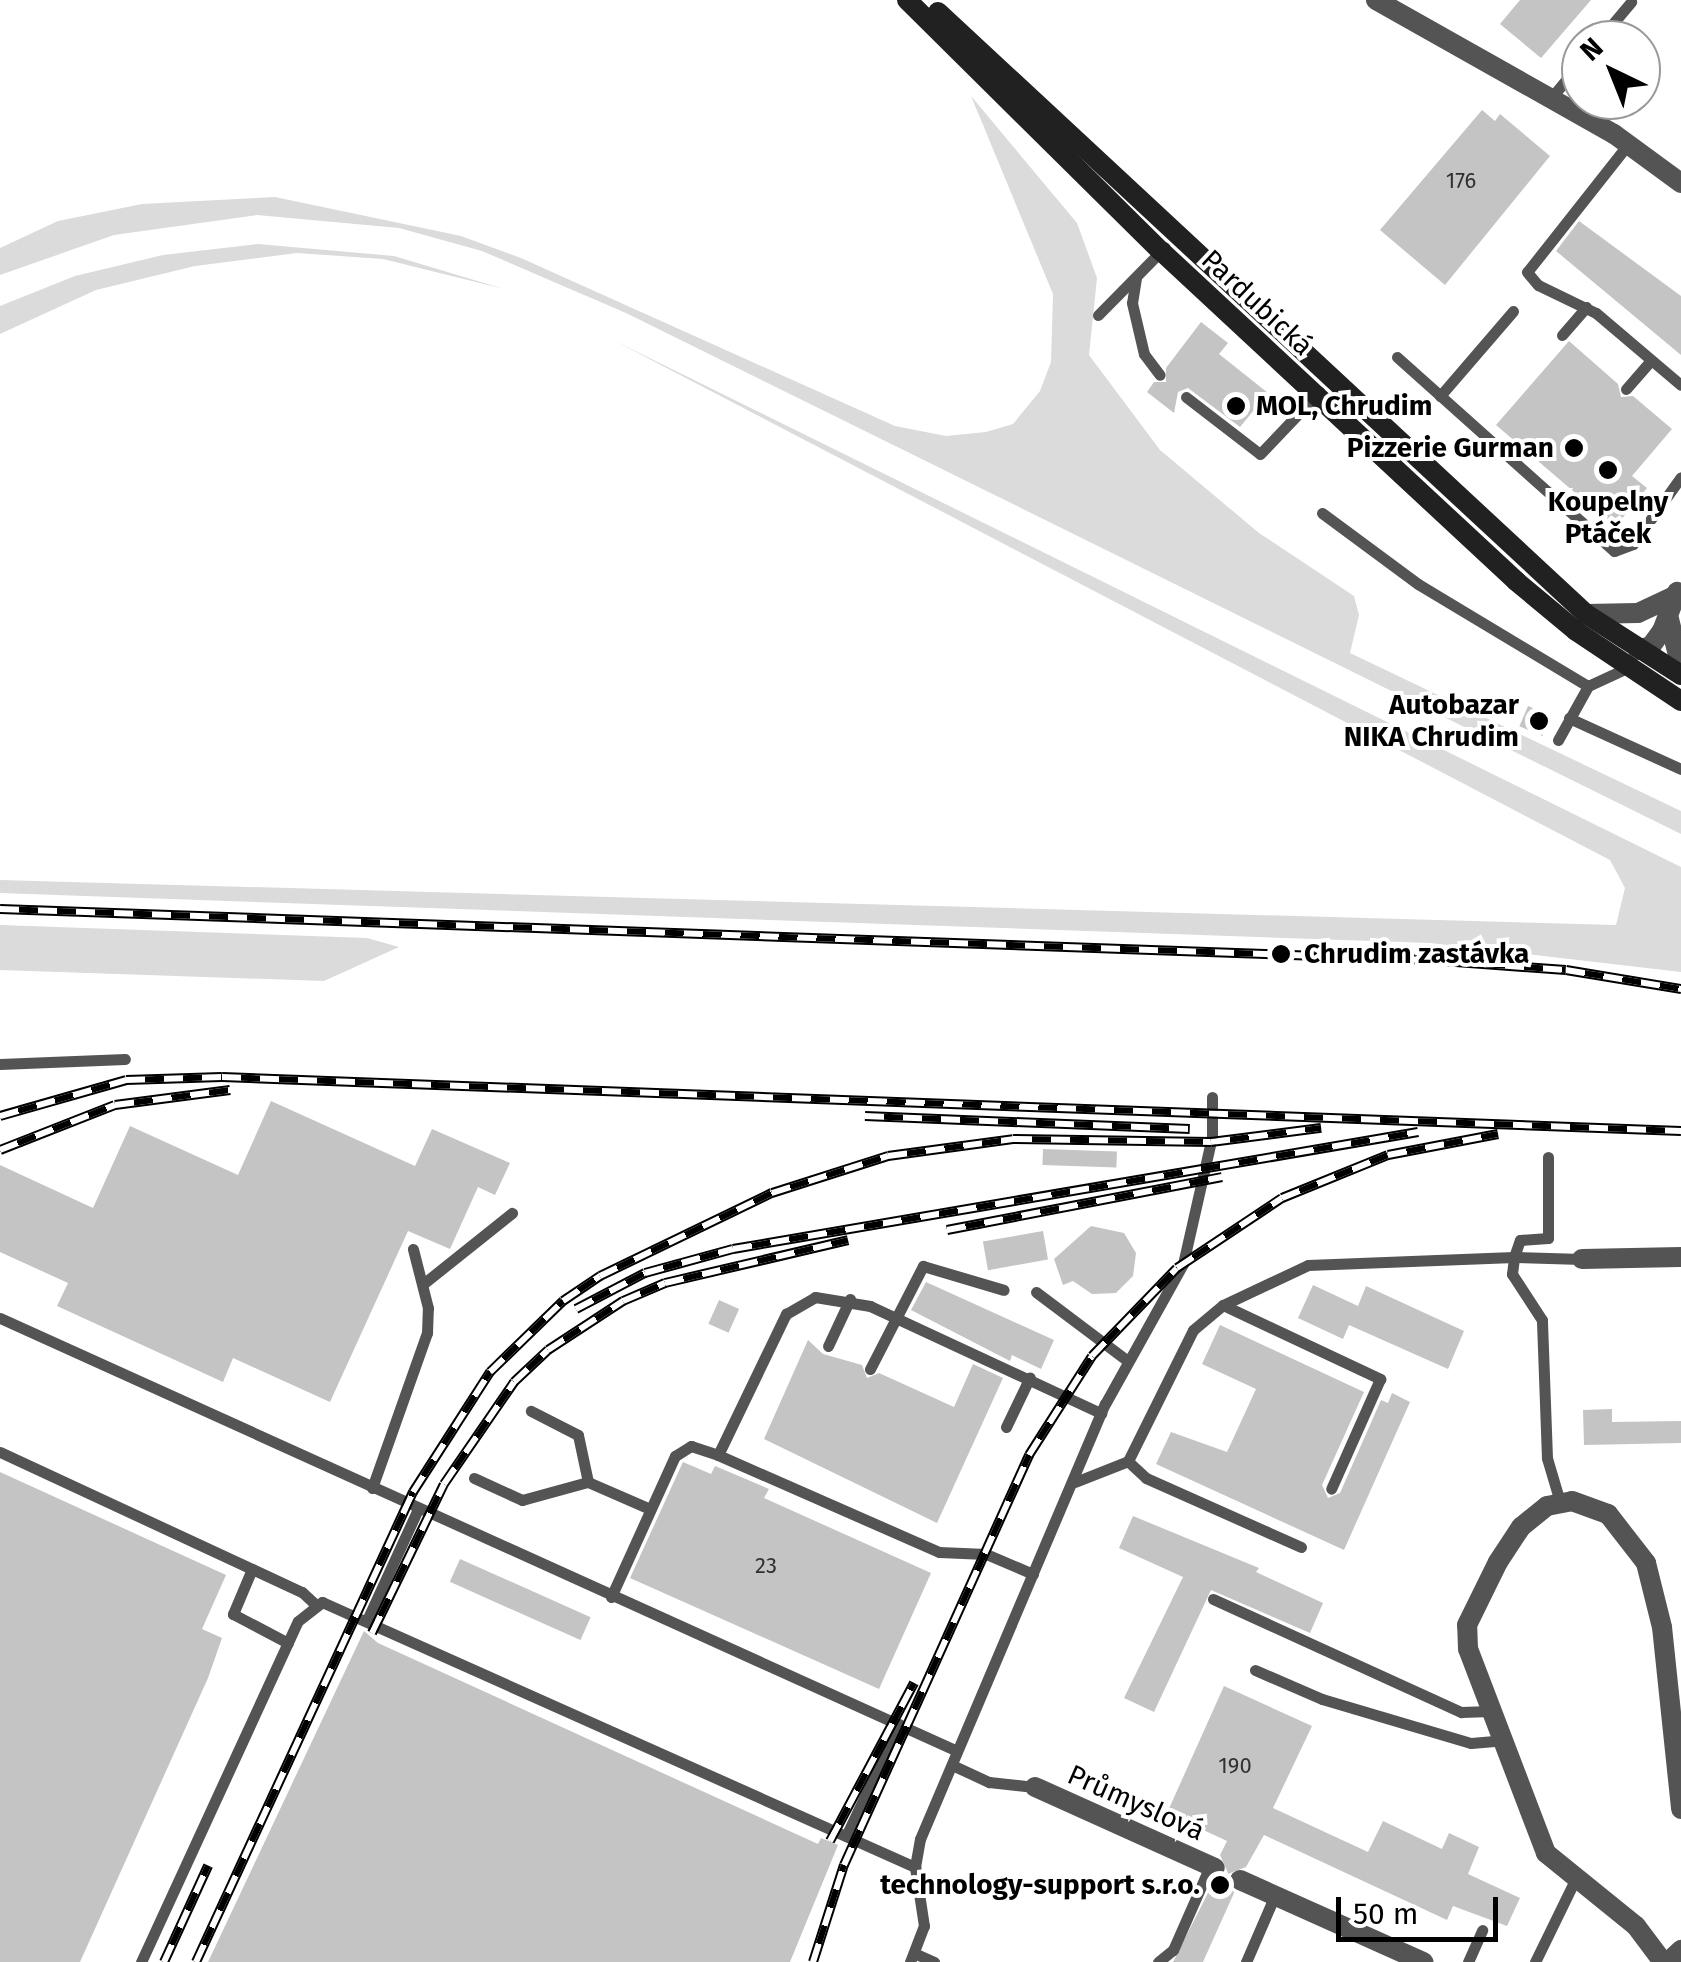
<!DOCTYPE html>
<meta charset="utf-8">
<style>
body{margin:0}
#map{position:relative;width:1681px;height:1962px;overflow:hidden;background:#fff;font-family:"Fira Sans",sans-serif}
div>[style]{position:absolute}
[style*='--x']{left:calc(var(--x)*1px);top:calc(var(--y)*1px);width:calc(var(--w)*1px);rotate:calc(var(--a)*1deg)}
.green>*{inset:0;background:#dbdbdb}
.building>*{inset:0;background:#c4c4c4;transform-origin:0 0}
.lane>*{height:11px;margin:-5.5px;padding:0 5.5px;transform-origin:5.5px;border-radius:5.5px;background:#545454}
.street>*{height:20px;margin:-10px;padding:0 10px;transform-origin:10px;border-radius:10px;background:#545454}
.secondary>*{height:20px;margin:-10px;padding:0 10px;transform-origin:10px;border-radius:10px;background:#212121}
.rail>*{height:10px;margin-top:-5px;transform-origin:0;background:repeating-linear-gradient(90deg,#fff 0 19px,#000 0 38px);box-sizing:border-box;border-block:2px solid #000}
.dots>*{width:28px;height:28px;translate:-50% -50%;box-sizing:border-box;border:5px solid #fff;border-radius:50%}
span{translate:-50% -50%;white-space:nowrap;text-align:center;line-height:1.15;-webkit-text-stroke:8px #fff;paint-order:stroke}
.number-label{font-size:22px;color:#313131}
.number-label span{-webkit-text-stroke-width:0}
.street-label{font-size:28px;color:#000}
.poi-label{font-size:28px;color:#000;font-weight:700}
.left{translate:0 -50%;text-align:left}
.right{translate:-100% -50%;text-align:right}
.north{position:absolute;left:1561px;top:20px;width:100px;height:100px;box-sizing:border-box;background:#fff;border:2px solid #999;border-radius:50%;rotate:317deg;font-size:28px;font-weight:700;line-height:40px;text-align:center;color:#000}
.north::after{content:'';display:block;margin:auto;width:35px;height:45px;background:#000;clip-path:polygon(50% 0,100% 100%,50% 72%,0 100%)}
.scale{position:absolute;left:1336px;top:1897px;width:162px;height:45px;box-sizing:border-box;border:5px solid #000;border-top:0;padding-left:12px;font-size:30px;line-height:35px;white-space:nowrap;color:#000;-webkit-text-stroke:8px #fff;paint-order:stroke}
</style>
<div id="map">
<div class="green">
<i style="clip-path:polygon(971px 96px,1077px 223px,1097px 278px,1089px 355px,1160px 450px,1259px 533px,1354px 596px,1359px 615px,1350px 653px,1681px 811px,1681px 834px,626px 313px,482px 251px,399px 228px,257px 215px,114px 235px,0 275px,0 248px,58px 221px,142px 204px,275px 197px,461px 236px,521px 258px,895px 426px,946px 436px,986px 432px,1013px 424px,1040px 391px,1051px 362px,1053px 294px)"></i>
<i style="clip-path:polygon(258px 244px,394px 256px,504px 289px,383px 259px,297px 253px,195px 266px,96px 290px,0 334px,0 306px,75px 276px,163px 255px)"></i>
<i style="clip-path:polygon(613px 340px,1681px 867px,1681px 972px,1430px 943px,0 893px,0 880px,1616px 925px,1625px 888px,1610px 860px)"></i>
<i style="clip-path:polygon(0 925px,367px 938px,399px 947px,324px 981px,0 970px)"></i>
</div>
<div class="building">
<i style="clip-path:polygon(1520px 0,1591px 0,1541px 58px,1500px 24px)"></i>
<i style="clip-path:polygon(1482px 110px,1495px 121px,1500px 114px,1550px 156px,1445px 285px,1380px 230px)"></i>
<i style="clip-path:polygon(1579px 221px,1681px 296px,1681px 355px,1556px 251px)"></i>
<i style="clip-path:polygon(1201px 322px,1228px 343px,1219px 354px,1268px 393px,1240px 427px,1188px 388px,1178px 392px,1174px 413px,1147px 392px,1154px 382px,1166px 382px,1166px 368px)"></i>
<i style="clip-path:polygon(1569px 341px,1618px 384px,1621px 397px,1633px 396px,1672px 429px,1632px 476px,1647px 488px,1615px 527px,1496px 425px)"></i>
<i style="left:1528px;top:706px;width:25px;height:22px;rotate:23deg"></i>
<i style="clip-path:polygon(271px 1101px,415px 1166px,432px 1129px,510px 1163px,495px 1195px,478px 1187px,450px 1249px,408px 1231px,330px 1402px,233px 1358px,223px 1382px,57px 1306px,68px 1283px,0 1252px,0 1165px,93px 1208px,130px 1126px,238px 1175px)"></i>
<i style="left:1043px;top:1149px;width:74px;height:16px;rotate:2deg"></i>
<i style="clip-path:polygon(1091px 1226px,1124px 1233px,1136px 1253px,1133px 1276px,1116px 1293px,1092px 1294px,1073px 1281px,1063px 1285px,1054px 1259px)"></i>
<i style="left:1043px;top:1231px;width:29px;height:61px;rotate:80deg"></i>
<i style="clip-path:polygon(926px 1282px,1054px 1340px,1041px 1369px,1012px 1355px,1010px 1361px,911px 1310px)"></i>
<i style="clip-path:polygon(1313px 1285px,1358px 1306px,1366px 1286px,1464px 1331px,1448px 1369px,1349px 1325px,1343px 1339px,1298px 1318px)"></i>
<i style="left:719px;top:1300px;width:22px;height:26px;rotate:24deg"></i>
<i style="clip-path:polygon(1220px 1325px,1364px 1392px,1322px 1485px,1328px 1498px,1340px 1493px,1381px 1400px,1388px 1403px,1392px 1393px,1410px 1402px,1344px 1550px,1156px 1464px,1171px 1432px,1227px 1452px,1256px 1389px,1202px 1364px)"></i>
<i style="clip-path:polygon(808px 1340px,823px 1354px,862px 1365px,867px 1378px,879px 1373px,954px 1407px,973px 1364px,1003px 1378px,937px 1523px,764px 1439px)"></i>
<i style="clip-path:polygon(1612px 1409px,1612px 1422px,1681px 1421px,1681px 1443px,1584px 1445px,1583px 1410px)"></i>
<i style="clip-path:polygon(683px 1462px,711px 1474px,715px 1466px,769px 1489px,764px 1498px,931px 1573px,879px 1689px,630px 1578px)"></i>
<i style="clip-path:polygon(0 1472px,226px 1575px,202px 1629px,222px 1638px,208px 1678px,80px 1962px,0 1962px)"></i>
<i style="clip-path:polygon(1133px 1516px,1259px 1568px,1256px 1572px,1323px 1603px,1310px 1633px,1211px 1590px,1154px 1712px,1124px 1698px,1183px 1577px,1119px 1548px)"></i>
<i style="left:460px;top:1559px;width:143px;height:25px;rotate:24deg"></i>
<i style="clip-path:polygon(364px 1631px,378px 1643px,818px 1844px,821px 1838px,838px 1845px,790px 1962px,208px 1962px)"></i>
<i style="clip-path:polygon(1224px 1686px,1312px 1726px,1273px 1808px,1368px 1852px,1383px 1821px,1442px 1849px,1449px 1833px,1479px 1847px,1468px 1874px,1520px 1898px,1507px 1926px,1453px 1906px,1447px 1920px,1264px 1835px,1246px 1867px,1228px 1874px,1234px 1893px,1203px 1962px,1173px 1962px,1214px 1881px,1228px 1873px,1220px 1855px,1227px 1841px,1167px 1813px)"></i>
</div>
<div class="lane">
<i style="--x:1599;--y:40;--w:50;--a:-49.9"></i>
<i style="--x:1551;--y:98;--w:47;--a:-50.2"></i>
<i style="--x:1629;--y:143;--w:164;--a:128.3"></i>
<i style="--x:1527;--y:272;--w:17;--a:50"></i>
<i style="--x:1538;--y:285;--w:64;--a:25.8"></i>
<i style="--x:1596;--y:313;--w:111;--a:40.3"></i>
<i style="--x:1136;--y:278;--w:25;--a:99"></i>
<i style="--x:1132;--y:303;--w:52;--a:76.8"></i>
<i style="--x:1144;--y:354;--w:26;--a:53"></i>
<i style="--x:1098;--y:315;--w:95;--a:-45.4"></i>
<i style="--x:1562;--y:335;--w:37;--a:-49"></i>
<i style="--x:1397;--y:357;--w:291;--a:41.8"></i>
<i style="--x:1614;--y:551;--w:20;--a:-20"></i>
<i style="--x:1633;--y:544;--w:82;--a:-54.4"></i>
<i style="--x:1626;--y:389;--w:38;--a:-49"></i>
<i style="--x:1440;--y:396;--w:112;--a:-49.3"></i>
<i style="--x:1186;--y:397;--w:93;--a:37.6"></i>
<i style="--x:1260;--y:454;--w:86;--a:-46.4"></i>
<i style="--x:1322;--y:513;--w:119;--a:36.5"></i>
<i style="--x:1418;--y:584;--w:198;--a:31"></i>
<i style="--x:1569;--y:718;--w:123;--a:24.5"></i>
<i style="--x:1558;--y:740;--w:62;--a:-60.9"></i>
<i style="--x:1588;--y:686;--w:43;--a:-24.8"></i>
<i style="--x:0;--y:1064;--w:125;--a:-2.3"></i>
<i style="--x:423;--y:1284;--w:114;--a:-38.6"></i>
<i style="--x:1036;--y:1292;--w:115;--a:36.9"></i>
<i style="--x:1223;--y:1305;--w:174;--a:25.2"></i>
<i style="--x:1380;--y:1379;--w:120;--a:114"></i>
<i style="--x:0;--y:1318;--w:1050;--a:24.34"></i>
<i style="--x:828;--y:1346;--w:52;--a:-64.9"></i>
<i style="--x:870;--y:1369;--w:116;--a:-62.8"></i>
<i style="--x:923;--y:1266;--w:84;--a:16.5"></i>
<i style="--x:1006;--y:1427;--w:55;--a:-64.4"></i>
<i style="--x:0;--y:1452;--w:333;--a:24.9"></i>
<i style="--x:302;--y:1592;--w:18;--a:43"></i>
<i style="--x:474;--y:1478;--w:53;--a:24.6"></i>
<i style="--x:522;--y:1500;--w:68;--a:-15.3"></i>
<i style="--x:588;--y:1482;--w:48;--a:-102"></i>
<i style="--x:578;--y:1435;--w:53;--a:-152.9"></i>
<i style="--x:588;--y:1482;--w:68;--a:23.5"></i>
<i style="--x:1075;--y:1482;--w:57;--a:-21.6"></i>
<i style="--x:372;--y:1488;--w:164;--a:-70.5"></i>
<i style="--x:427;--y:1333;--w:25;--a:-88"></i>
<i style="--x:428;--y:1308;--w:61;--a:-104.3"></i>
<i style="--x:1560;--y:1502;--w:46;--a:-106.5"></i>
<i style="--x:1547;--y:1458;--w:138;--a:-92.1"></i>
<i style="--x:1542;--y:1320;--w:55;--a:-123.1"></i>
<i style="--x:1512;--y:1274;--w:17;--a:-83"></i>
<i style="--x:1514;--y:1257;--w:68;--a:1.7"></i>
<i style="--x:1301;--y:1547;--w:170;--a:-156"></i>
<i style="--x:1146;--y:1478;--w:25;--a:-137"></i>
<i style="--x:1128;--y:1461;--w:146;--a:-63.6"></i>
<i style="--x:1193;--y:1330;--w:39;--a:-40"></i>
<i style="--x:1223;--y:1305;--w:94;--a:-25.2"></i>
<i style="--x:1308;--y:1265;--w:206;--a:-2.2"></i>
<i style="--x:1514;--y:1257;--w:18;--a:-71"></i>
<i style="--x:1520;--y:1240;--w:28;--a:-4"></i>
<i style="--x:1548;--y:1238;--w:81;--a:-90"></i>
<i style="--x:252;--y:1569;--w:49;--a:112.9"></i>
<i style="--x:233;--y:1614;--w:62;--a:27.8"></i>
<i style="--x:1033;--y:1574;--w:51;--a:-156.9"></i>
<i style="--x:986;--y:1554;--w:47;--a:-177.6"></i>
<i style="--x:939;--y:1552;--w:241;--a:-156.3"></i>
<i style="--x:718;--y:1455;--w:157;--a:-64.3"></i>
<i style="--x:786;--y:1314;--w:34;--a:-30"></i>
<i style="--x:815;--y:1297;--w:56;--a:9.3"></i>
<i style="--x:870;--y:1306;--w:255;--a:24.9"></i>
<i style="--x:611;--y:1597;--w:155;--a:-65.6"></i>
<i style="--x:675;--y:1456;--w:19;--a:-32"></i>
<i style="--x:691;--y:1446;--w:28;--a:18"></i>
<i style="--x:1213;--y:1599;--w:273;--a:24.5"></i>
<i style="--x:1461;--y:1712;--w:30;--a:-2"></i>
<i style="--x:367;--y:1620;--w:122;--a:-65.3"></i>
<i style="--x:1255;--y:1670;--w:73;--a:23.4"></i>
<i style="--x:1322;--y:1699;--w:155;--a:16.5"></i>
<i style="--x:1471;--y:1743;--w:32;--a:-5"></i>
<i style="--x:952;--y:1765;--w:41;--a:24.7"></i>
<i style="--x:989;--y:1782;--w:46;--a:6.2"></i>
<i style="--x:846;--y:1836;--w:124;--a:-64.7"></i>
<i style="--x:914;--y:1953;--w:22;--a:24"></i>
<i style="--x:141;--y:1962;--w:375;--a:-65.3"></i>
<i style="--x:298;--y:1621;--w:31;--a:-38"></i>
<i style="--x:322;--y:1602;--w:650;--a:24.08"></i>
<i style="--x:910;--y:1962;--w:39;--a:-69"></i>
<i style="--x:924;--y:1926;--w:60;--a:-98.7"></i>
<i style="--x:915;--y:1867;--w:28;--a:-80"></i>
<i style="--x:920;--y:1839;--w:473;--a:-67"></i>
<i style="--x:1105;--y:1404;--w:160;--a:-60.9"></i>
<i style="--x:1183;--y:1264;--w:131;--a:-77.2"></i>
<i style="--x:1212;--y:1136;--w:39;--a:-90"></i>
<i style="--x:1158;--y:1962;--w:19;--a:-39"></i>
<i style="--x:1173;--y:1950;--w:92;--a:-66.2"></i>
<i style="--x:1246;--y:1962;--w:73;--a:-66.6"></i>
<i style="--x:1468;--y:1962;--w:35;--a:-66"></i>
<i style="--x:1535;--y:1962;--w:91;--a:-64"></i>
</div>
<div class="street">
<i style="--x:1376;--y:0;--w:273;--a:29.4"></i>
<i style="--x:1614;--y:134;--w:83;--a:36.2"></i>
<i style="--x:1586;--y:614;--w:52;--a:-1.1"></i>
<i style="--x:1638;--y:613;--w:40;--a:-25"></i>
<i style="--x:1669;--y:619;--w:49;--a:76"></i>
<i style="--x:1638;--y:650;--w:14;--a:-17"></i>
<i style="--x:1651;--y:646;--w:19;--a:-54"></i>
<i style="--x:1662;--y:631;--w:42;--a:-69"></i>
<i style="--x:1582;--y:1259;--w:99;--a:-1.2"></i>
<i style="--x:1035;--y:1787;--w:197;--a:24.2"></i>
<i style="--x:1240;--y:1880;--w:201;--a:24.1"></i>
<i style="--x:1663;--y:1962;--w:45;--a:-126.9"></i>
<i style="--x:1636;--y:1926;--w:116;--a:-141"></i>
<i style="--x:1546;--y:1853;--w:218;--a:-110.9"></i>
<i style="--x:1468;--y:1649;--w:24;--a:-92"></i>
<i style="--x:1467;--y:1625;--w:70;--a:-63.8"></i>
<i style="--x:1498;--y:1562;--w:42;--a:-56.7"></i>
<i style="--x:1521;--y:1527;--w:33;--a:-39"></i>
<i style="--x:1547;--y:1506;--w:25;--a:-11"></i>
<i style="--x:1572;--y:1501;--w:38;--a:20"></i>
<i style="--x:1608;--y:1514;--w:62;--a:52.2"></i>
<i style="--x:1646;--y:1563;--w:66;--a:76"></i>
<i style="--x:1662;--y:1627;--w:183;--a:84"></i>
<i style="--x:1668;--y:1962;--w:18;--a:-43"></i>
</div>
<div class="secondary">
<i style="--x:907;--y:0;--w:357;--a:44.7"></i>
<i style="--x:1161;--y:251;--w:485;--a:42.9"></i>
<i style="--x:1516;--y:581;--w:78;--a:39.8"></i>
<i style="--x:1576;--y:631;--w:126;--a:33.7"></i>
<i style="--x:938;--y:12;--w:884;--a:42.89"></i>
<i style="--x:1586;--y:614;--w:113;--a:32.7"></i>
</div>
<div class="rail">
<i style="--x:0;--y:909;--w:1430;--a:2.04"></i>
<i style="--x:1429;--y:960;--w:137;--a:4.2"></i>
<i style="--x:1566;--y:970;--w:117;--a:9.4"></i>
<i style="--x:0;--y:1116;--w:131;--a:-15.9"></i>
<i style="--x:126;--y:1080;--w:96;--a:-1.8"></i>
<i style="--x:222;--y:1077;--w:1460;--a:2.12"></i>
<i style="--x:865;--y:1116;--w:325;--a:2.3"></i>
<i style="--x:0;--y:1150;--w:123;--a:-21.4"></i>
<i style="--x:115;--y:1105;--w:116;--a:-7.4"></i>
<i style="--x:947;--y:1230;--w:280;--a:-10.9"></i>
<i style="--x:576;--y:1309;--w:78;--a:-27.6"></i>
<i style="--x:645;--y:1273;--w:91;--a:-15.3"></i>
<i style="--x:733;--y:1249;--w:695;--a:-9.69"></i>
<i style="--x:372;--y:1633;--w:165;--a:-64.2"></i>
<i style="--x:444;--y:1484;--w:124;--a:-55.5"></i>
<i style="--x:514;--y:1382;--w:47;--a:-43.3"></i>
<i style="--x:548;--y:1350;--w:90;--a:-33.2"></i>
<i style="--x:623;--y:1301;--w:46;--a:-23.2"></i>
<i style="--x:665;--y:1283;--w:188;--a:-13.2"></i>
<i style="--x:830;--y:1841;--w:179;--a:-62"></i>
<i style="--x:164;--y:1962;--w:106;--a:-65.4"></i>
<i style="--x:196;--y:1962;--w:518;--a:-65.22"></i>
<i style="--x:413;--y:1492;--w:143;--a:-57.3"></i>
<i style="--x:490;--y:1372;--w:102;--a:-44.2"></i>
<i style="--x:563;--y:1301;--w:45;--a:-34"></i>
<i style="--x:600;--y:1276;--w:191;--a:-25.8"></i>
<i style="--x:772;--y:1193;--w:122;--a:-17.7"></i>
<i style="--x:888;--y:1156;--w:126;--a:-7.7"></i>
<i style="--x:1013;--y:1139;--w:198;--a:0.9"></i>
<i style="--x:1211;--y:1142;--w:111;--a:-7.3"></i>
<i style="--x:813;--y:1962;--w:102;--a:-72.3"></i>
<i style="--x:844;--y:1865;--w:450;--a:-65.7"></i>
<i style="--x:1029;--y:1455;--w:117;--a:-57.5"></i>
<i style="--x:1092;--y:1356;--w:122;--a:-46"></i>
<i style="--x:1177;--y:1268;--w:126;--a:-33.7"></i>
<i style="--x:1282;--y:1198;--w:114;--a:-22.1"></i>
<i style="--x:1388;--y:1155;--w:112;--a:-10.8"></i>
</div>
<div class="dots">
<i style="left:1236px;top:406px;background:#000"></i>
<i style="left:1574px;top:448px;background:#000"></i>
<i style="left:1608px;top:470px;background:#000"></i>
<i style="left:1539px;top:721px;background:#000"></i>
<i style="left:1281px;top:954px;background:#000"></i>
<i style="left:1220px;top:1885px;background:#000"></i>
</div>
<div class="number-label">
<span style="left:1461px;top:181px">176</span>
<span style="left:766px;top:1566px">23</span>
<span style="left:1235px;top:1766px">190</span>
</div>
<div class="street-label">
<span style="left:1257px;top:303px;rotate:43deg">Pardubická</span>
<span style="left:1136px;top:1803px;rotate:24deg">Průmyslová</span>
</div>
<div class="poi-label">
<span class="left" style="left:1256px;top:406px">MOL, Chrudim</span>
<span class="right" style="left:1554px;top:448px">Pizzerie Gurman</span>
<span style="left:1608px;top:518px">Koupelny<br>Ptáček</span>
<span class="right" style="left:1519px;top:721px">Autobazar<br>NIKA Chrudim</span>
<span class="left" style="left:1304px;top:954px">Chrudim zastávka</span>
<span class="right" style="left:1200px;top:1885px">technology-support s.r.o.</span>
</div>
<div class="north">N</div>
<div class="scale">50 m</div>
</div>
